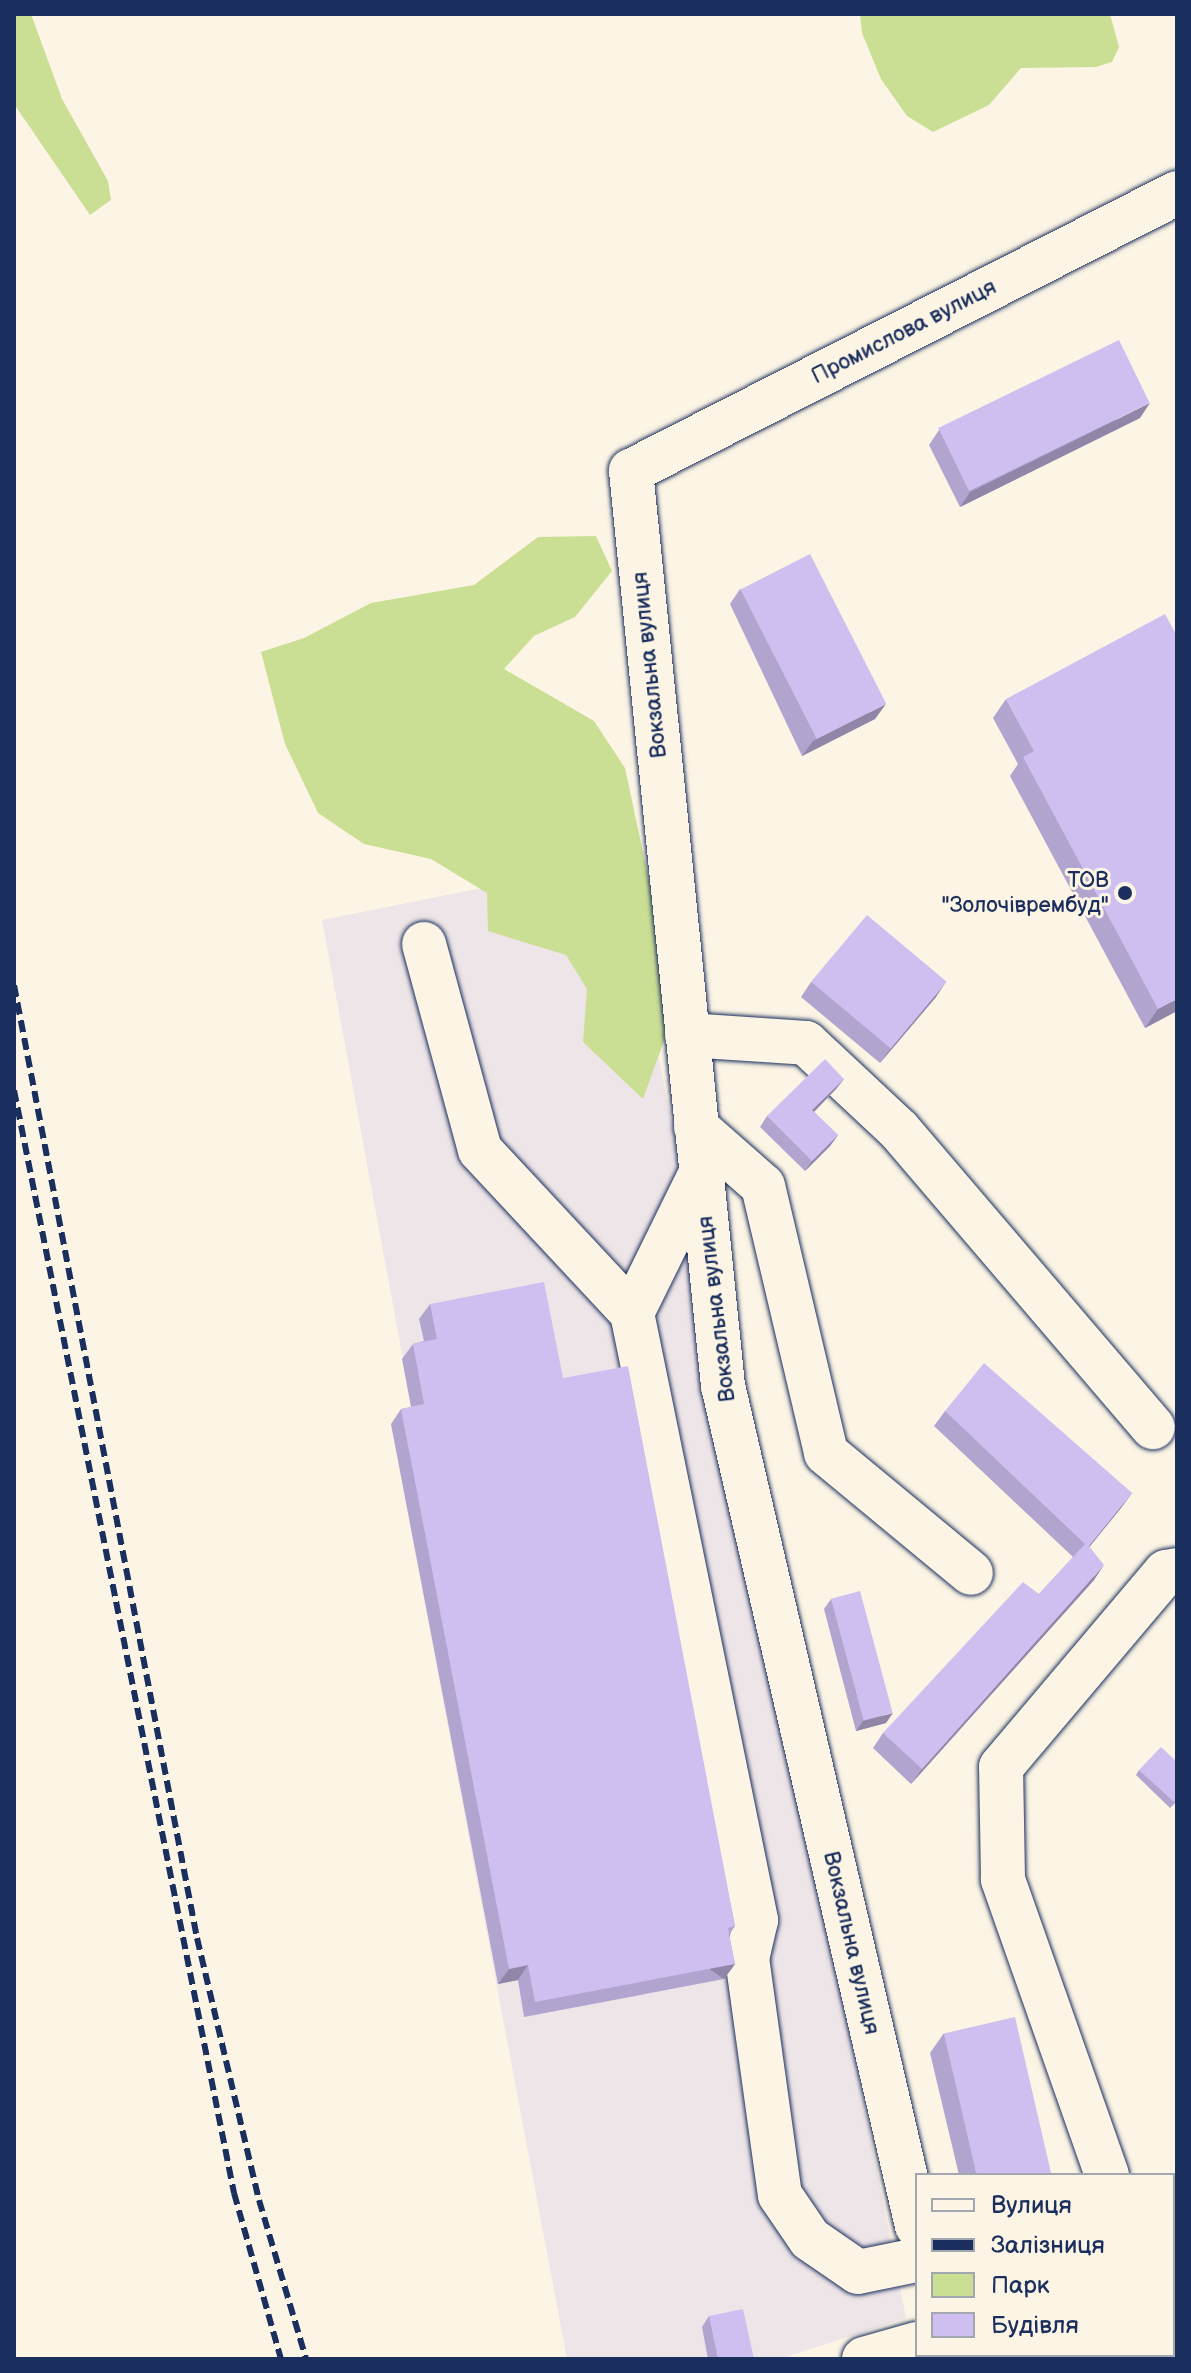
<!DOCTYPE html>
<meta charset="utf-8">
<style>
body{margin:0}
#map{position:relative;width:1191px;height:2373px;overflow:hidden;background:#fcf5e5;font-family:"Balsamiq Sans",sans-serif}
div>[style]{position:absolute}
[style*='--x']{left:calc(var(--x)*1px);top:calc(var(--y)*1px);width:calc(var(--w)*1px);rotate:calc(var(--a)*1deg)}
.built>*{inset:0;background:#eee5e8}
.green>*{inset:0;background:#cbdf94}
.roads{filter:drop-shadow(0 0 2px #1b2f5e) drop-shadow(0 0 2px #1b2f5e)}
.minor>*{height:44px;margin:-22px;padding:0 22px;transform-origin:22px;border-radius:22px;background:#fcf5e5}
.rail>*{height:6px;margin-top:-3px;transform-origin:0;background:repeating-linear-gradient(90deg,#1b2f5e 0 12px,transparent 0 18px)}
.wall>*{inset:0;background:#b1a4ce}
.shaded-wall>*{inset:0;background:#9086a8;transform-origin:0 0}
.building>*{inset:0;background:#cebff0;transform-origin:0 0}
.dots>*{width:22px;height:22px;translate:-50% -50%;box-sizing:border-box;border:4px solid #fcf5e5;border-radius:50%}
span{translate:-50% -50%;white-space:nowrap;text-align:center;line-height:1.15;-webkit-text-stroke:6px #fcf5e5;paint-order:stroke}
.street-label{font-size:22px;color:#1b2f5e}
.poi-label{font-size:22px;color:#1b2f5e}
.right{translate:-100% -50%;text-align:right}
.frame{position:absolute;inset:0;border:16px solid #1b2f5e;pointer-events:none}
.legend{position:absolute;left:915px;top:2173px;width:260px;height:184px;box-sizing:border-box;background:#fcf5e5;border:2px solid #a2a6af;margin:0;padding:10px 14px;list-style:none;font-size:24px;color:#1b2f5e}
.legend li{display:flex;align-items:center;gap:16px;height:40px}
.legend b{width:40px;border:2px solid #a2a6af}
</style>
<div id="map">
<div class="built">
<i style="clip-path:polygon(620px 860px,906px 2318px,780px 2359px,567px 2359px,391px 1424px,414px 1419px,322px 920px)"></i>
</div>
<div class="green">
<i style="clip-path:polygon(14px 14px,31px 14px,62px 99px,108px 181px,111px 200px,90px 215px,14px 104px)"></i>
<i style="clip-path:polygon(860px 14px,1110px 14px,1119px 47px,1112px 62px,1096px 67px,1021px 68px,989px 105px,933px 132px,907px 116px,881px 79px,862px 33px)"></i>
<i style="clip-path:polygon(596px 536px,612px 571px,575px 617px,534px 636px,504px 669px,594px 721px,625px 768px,662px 941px,665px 1038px,643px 1099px,583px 1042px,587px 989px,566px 955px,488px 931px,487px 893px,431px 859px,364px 844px,318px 813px,285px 744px,261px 652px,304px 638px,371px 603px,474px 585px,538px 537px)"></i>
</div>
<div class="roads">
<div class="minor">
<i style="--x:424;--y:944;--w:213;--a:74.8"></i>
<i style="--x:480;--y:1150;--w:223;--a:47"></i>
<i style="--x:632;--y:1313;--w:620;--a:78.45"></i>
<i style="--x:756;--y:1920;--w:39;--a:103"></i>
<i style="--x:747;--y:1958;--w:239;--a:82.1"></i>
<i style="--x:780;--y:2195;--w:53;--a:55.7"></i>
<i style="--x:810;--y:2239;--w:58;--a:34.5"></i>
<i style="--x:858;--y:2272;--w:60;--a:-11.5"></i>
<i style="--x:687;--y:1035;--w:119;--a:3.8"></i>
<i style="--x:806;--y:1043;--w:127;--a:43.1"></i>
<i style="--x:899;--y:1130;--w:391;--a:49.5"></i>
<i style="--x:696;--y:1127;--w:89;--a:41.4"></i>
<i style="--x:763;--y:1186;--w:274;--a:76.7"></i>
<i style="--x:826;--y:1453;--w:188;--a:39.6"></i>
<i style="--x:632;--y:1313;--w:156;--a:-63.8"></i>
<i style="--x:1107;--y:2175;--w:314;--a:-109.4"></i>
<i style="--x:1003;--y:1879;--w:112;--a:-91"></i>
<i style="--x:1001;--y:1767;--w:255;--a:-49.8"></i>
<i style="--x:1166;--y:1572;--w:11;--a:-10"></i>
<i style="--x:1173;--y:2217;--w:7;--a:-56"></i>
<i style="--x:917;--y:2226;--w:862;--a:-103"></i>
<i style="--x:723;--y:1386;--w:920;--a:-95.74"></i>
<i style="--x:631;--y:471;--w:613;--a:-26.98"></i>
<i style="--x:952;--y:2355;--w:4;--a:63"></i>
<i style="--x:864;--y:2359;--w:55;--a:-15.8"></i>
<i style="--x:1088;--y:2359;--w:5;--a:-53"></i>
</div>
</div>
<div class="rail">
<i style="--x:14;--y:985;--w:970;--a:79.13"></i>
<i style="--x:197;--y:1938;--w:269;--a:76.7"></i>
<i style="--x:259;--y:2200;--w:166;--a:73.5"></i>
<i style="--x:14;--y:1090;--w:1125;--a:78.72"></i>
<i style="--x:234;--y:2193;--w:173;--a:74.2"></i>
</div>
<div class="wall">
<i style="clip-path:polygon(1140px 418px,960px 507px,929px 445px,939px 430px)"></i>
<i style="clip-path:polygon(740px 589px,875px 719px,802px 756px,730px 604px)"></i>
<i style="clip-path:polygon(1006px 699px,1177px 1011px,1145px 1028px,1010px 776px,1018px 764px,993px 718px)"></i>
<i style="clip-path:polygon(811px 982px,936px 997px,880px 1063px,801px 997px)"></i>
<i style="clip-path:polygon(844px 1079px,836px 1089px,814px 1112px,838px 1135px,830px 1146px,805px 1171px,760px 1127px,767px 1116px)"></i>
<i style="clip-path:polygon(430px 1304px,563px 1378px,735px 1926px,729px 1935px,735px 1964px,724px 1979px,524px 2017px,518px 1980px,498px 1984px,391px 1424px,401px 1409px,411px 1407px,402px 1359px,413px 1344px,424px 1341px,419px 1319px)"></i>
<i style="clip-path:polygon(945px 1411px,1132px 1493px,1121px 1508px,1089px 1547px,1094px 1580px,911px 1784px,873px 1748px,883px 1733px,1039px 1594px,1073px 1557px,934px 1426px)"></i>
<i style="clip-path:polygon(831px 1599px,886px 1723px,856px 1731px,824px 1609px)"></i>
<i style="clip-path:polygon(1139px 1770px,1177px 1801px,1170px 1808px,1136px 1775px)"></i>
<i style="clip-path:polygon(944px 2033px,1052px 2175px,959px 2175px,930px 2053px)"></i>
<i style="clip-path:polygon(709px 2316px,754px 2359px,708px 2359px,702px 2327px)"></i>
</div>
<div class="shaded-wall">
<i style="clip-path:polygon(1150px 403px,1140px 418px,960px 507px,970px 492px)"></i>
<i style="clip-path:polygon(886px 704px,875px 719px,802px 756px,813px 741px)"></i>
<i style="clip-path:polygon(946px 982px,936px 997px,880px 1063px,891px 1048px)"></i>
<i style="clip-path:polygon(1177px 999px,1177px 1011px,1145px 1028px,1158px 1009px)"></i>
<i style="clip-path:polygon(844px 1079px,836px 1089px,805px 1121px,812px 1110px)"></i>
<i style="clip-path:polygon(838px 1135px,830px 1146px,805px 1171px,812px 1161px)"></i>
<i style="clip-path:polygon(1132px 1493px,1121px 1508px,1078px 1561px,1089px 1546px)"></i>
<i style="clip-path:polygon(1104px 1565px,1094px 1580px,911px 1784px,922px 1769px)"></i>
<i style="clip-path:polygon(893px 1713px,886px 1723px,856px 1731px,863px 1721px)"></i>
<i style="left:735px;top:1964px;width:19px;height:204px;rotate:126deg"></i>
<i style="clip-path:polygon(528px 1965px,518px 1980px,498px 1984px,509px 1969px)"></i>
</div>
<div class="building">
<i style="left:1119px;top:340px;width:70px;height:201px;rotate:64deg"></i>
<i style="left:810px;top:554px;width:168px;height:78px;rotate:63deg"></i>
<i style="clip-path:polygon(1165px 614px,1177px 636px,1177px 999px,1158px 1009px,1023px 757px,1034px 751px,1006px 699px)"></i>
<i style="left:867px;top:915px;width:104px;height:87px;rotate:40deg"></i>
<i style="clip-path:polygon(825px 1059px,844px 1079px,812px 1110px,838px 1135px,812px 1161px,767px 1116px)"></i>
<i style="clip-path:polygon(544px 1282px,563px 1378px,628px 1366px,735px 1926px,728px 1928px,735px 1964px,535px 2002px,528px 1965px,509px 1969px,401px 1409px,424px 1404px,413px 1344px,437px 1339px,430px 1304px)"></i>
<i style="clip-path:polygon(984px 1363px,1132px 1493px,1089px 1546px,1104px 1565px,922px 1769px,883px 1733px,1023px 1582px,1039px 1594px,1085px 1544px,945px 1411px)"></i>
<i style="left:860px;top:1591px;width:126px;height:30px;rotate:75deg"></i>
<i style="clip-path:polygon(1161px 1747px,1177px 1762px,1177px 1799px,1174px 1802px,1139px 1770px)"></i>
<i style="left:1015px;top:2017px;width:162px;height:73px;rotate:77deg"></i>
<i style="clip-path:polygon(743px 2309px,754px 2359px,718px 2359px,709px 2316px)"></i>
</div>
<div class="dots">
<i style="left:1125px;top:893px;background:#1b2f5e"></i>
</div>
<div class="street-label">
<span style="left:904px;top:332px;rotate:-27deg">Промислова вулиця</span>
<span style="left:650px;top:665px;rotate:-96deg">Вокзальна вулиця</span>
<span style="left:717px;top:1309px;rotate:-97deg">Вокзальна вулиця</span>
<span style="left:851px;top:1943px;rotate:77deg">Вокзальна вулиця</span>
</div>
<div class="poi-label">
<span class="right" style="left:1109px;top:893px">ТОВ<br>"Золочіврембуд"</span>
</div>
<div class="frame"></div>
<ul class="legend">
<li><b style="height:10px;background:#fcf5e5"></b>Вулиця</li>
<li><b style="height:10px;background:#1b2f5e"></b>Залізниця</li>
<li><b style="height:22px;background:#cbdf94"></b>Парк</li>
<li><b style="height:22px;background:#cebff0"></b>Будівля</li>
</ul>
</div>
